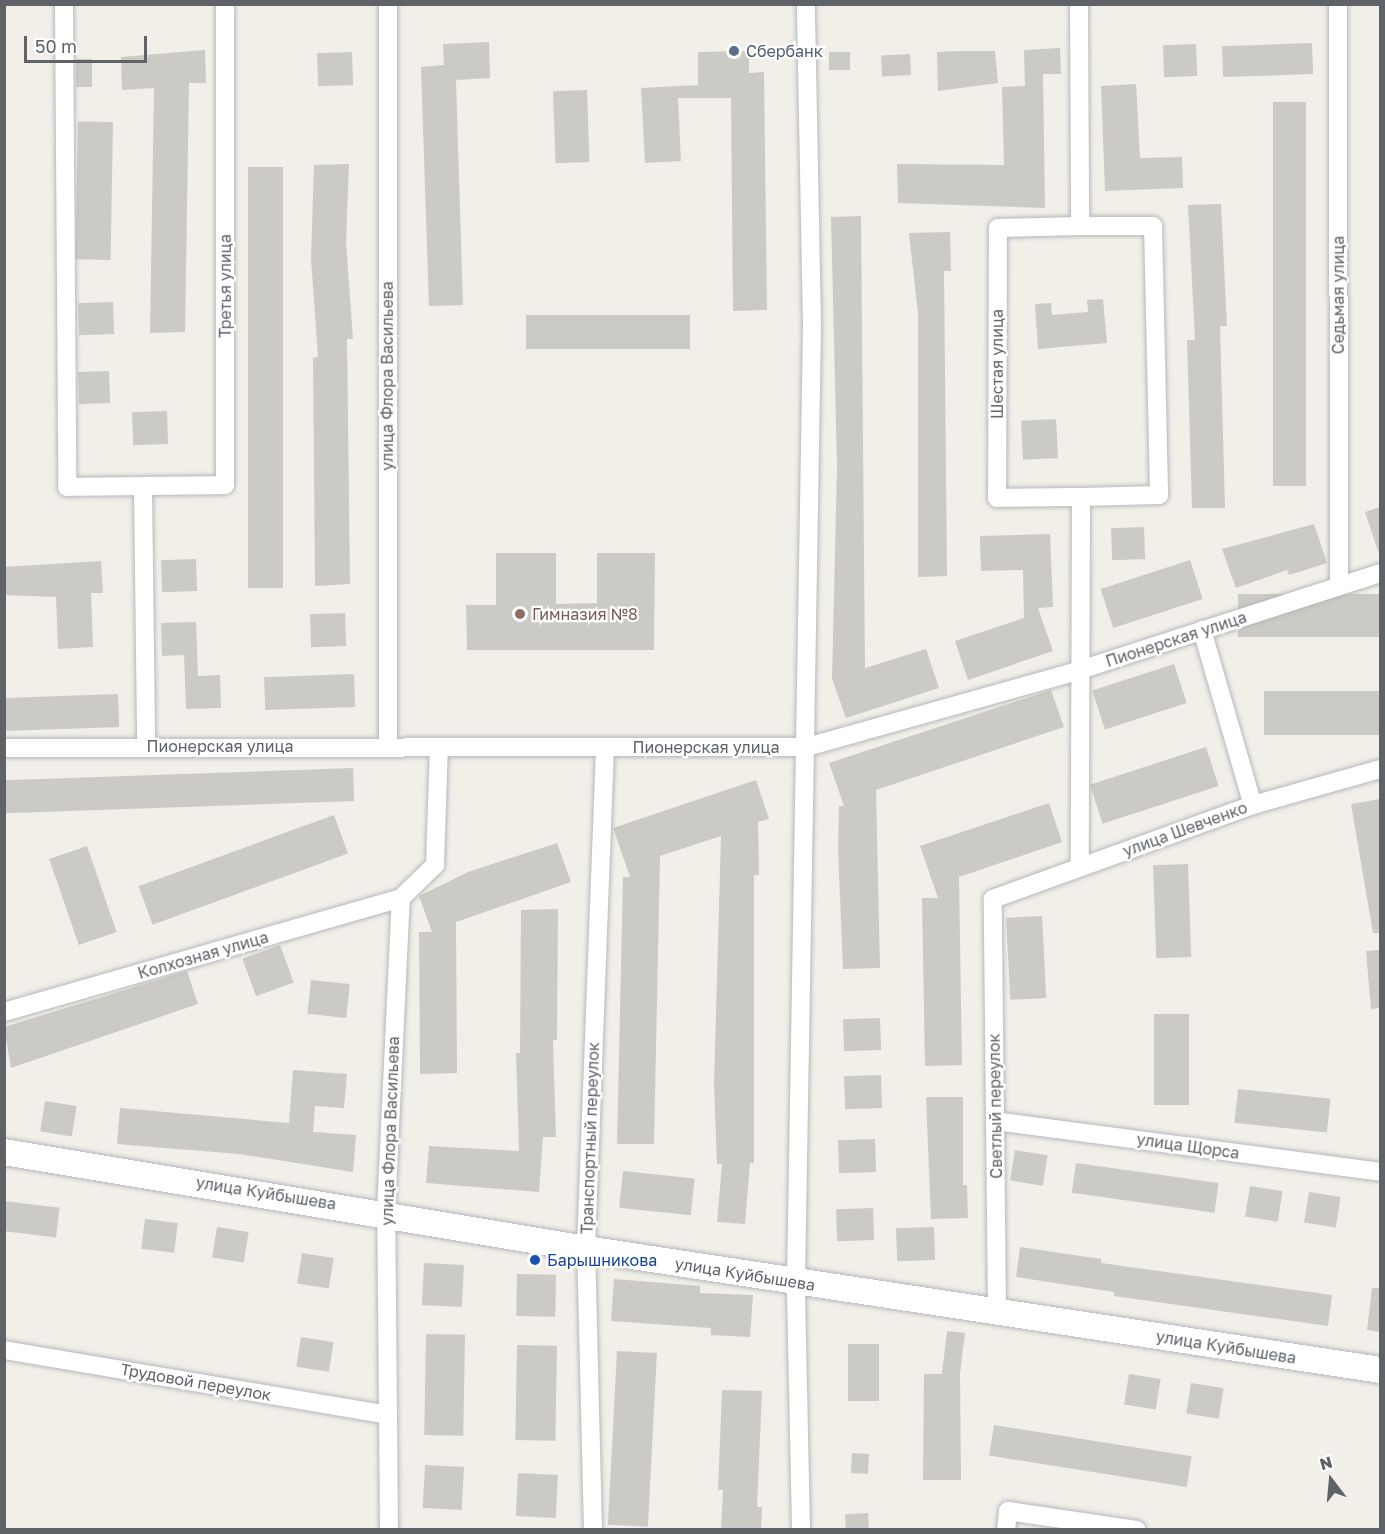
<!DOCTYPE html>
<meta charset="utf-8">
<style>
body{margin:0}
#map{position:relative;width:1385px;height:1534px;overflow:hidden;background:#f1efe8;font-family:"Golos Text",sans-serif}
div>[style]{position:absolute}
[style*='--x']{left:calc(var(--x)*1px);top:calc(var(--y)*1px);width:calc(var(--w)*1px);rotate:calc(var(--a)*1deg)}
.building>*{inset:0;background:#cccac5;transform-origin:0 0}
.roads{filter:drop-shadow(0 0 2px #b5b8bc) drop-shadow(0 0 2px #b5b8bc)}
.street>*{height:18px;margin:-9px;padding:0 9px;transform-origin:9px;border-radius:9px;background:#fff}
.secondary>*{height:26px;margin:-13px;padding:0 13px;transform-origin:13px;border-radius:13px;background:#fff}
.dots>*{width:16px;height:16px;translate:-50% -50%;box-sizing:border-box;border:3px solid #fff;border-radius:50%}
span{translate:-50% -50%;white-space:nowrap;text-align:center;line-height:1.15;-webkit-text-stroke:4.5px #fff;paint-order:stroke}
.service-label{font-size:16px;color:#4e5e75}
.left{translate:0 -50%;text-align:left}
.street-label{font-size:16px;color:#5f6368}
.education-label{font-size:16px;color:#785e54}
.transit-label{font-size:16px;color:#164399}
.frame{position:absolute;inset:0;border:6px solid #5f6368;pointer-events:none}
.north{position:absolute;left:1301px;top:1450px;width:60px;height:60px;-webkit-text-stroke:4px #fff;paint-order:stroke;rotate:344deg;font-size:16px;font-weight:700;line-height:24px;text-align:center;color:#5f6368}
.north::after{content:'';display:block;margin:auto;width:21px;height:27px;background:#5f6368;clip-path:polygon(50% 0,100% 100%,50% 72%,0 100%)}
.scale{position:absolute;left:24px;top:36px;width:123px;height:27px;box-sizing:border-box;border:3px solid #5f6368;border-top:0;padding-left:8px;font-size:18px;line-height:21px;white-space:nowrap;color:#5f6368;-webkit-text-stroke:4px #fff;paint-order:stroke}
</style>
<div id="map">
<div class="building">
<i style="clip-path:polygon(489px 42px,490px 78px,456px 80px,463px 305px,429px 306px,421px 67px,444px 65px,443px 44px)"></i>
<i style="left:1312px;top:43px;width:31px;height:90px;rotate:88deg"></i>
<i style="left:1196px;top:44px;width:32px;height:33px;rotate:88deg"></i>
<i style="clip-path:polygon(1060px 48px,1061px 74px,1043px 74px,1045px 208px,898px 203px,897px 164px,1004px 165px,1002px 87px,1025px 86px,1024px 50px)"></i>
<i style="clip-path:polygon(205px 50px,206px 83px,189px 83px,185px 332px,150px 333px,154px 88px,122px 90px,121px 57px)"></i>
<i style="clip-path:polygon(749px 51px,749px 73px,764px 72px,767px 310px,733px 311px,731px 98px,678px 98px,681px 161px,645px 163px,641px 88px,698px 85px,698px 52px)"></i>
<i style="clip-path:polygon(959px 51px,995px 51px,998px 83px,938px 91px,937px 52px)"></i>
<i style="left:352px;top:52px;width:33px;height:35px;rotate:88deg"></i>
<i style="left:850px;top:52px;width:18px;height:21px;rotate:90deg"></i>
<i style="left:910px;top:54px;width:21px;height:29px;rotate:87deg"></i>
<i style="left:76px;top:59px;width:16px;height:28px"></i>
<i style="clip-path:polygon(1136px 84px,1140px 158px,1182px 157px,1183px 188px,1105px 191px,1101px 86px)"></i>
<i style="left:587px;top:90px;width:72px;height:34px;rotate:88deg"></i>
<i style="left:1273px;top:102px;width:33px;height:384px"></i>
<i style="left:113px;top:122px;width:138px;height:35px;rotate:91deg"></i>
<i style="clip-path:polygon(349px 164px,346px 242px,353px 339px,347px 339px,350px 584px,315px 586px,313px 358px,318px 357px,311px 259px,314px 165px)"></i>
<i style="left:283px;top:167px;width:421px;height:35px;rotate:90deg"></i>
<i style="clip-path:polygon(1221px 204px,1227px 326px,1220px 326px,1225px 508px,1192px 508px,1187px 340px,1195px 340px,1188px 205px)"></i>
<i style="clip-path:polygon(861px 216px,865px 668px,926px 649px,939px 688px,846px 718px,832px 679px,837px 467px,831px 217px)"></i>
<i style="clip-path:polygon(950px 232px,951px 271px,944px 271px,947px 576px,918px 577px,918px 314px,909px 233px)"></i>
<i style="clip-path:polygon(1103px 299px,1107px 343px,1038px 349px,1035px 304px,1051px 303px,1052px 315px,1088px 312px,1087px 300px)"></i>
<i style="left:113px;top:302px;width:32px;height:35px;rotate:88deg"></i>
<i style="left:690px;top:315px;width:34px;height:164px;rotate:90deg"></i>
<i style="left:109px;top:371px;width:32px;height:31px;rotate:88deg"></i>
<i style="left:167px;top:411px;width:33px;height:35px;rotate:88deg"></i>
<i style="left:1056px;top:419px;width:39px;height:35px;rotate:87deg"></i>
<i style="clip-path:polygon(1380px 507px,1380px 551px,1378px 551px,1365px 512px)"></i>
<i style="clip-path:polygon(1314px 524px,1327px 563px,1289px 575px,1287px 570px,1236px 588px,1222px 549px)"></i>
<i style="left:1144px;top:527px;width:32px;height:33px;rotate:88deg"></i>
<i style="clip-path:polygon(1050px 534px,1053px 607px,1038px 608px,1053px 651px,968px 680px,955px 641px,1024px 618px,1023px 570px,981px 571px,980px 536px)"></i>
<i style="clip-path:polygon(496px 553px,556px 553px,556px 604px,597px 603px,597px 553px,655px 553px,654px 650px,467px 650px,466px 605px,496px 605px)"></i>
<i style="left:196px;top:559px;width:32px;height:35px;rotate:88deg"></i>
<i style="left:1190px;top:560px;width:41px;height:94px;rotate:72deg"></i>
<i style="clip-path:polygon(101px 561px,103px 593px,91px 593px,93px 647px,58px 649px,56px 597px,4px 595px,4px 567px)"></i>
<i style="left:1380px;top:594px;width:43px;height:142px;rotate:90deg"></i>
<i style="left:345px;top:613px;width:33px;height:35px;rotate:88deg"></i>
<i style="clip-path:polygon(196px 622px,198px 676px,220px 675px,221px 708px,186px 709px,184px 655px,162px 656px,161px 623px)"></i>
<i style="left:1174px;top:664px;width:41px;height:86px;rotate:72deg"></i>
<i style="left:354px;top:674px;width:33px;height:90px;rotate:88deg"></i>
<i style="clip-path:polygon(1051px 690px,1064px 727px,876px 790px,880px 968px,843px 969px,838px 849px,839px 806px,844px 806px,829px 763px)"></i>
<i style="left:1380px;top:691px;width:44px;height:116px;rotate:90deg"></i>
<i style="left:118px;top:694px;width:33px;height:114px;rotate:88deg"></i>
<i style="left:1206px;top:747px;width:41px;height:122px;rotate:72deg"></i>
<i style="left:353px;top:768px;width:33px;height:349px;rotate:88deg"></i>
<i style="clip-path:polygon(756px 780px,769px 819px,758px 822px,759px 875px,754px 875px,754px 1163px,750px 1163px,745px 1224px,717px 1222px,722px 1164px,717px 1164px,714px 1084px,721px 836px,660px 856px,654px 1144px,617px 1144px,623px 877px,630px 877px,613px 828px)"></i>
<i style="clip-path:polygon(1380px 799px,1380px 933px,1373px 933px,1351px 804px)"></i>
<i style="clip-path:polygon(1049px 803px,1062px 842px,959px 877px,962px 1065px,925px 1066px,922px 898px,938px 898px,920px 846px)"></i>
<i style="left:334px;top:815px;width:41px;height:208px;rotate:70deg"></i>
<i style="clip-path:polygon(557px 843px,571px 882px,456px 922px,457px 1073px,420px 1074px,419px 932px,432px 932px,419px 896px,468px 872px)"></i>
<i style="left:87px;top:846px;width:91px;height:40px;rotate:71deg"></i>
<i style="left:1188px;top:864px;width:93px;height:35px;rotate:88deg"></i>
<i style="clip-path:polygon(558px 909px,557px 1040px,553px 1040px,556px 1137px,543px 1137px,539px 1192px,426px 1183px,429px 1146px,519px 1151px,516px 1053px,520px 1053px,521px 910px)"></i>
<i style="left:1042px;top:916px;width:82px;height:36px;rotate:87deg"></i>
<i style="left:280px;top:945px;width:40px;height:40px;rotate:70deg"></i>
<i style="clip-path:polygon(1380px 950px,1380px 1008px,1371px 1009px,1366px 951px)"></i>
<i style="clip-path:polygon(187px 971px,198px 1004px,11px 1068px,4px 1027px)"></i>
<i style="left:311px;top:980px;width:39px;height:34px;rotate:6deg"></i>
<i style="left:1154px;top:1014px;width:35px;height:91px"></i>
<i style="left:880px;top:1018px;width:32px;height:37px;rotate:88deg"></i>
<i style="clip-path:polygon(293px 1070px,347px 1074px,344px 1108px,315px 1106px,313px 1132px,356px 1135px,353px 1172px,239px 1154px,117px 1144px,120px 1108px,289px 1123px)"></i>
<i style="left:881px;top:1075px;width:33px;height:37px;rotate:88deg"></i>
<i style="left:1238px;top:1089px;width:93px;height:34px;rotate:6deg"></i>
<i style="clip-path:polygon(926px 1097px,963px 1097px,963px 1185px,967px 1185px,968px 1218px,931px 1219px)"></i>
<i style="left:45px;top:1101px;width:32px;height:31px;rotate:9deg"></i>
<i style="left:875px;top:1139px;width:33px;height:37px;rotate:88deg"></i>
<i style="left:1015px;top:1150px;width:33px;height:31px;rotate:9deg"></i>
<i style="left:1076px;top:1163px;width:144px;height:30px;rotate:8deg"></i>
<i style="left:623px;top:1171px;width:72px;height:37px;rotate:6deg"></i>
<i style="left:1250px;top:1186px;width:33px;height:31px;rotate:9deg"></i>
<i style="left:1309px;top:1192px;width:32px;height:31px;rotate:9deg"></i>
<i style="left:4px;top:1201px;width:56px;height:30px;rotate:7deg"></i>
<i style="left:873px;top:1208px;width:32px;height:37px;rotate:88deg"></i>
<i style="left:145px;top:1219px;width:33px;height:30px;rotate:7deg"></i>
<i style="left:217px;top:1227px;width:32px;height:31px;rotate:9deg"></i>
<i style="left:934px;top:1227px;width:33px;height:38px;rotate:88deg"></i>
<i style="clip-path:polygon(1020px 1247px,1101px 1259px,1101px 1263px,1332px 1295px,1328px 1326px,1114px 1296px,1114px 1292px,1016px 1277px)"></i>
<i style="left:302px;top:1253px;width:32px;height:31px;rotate:9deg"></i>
<i style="left:424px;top:1263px;width:40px;height:42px;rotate:3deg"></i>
<i style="left:517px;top:1274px;width:39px;height:42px;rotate:1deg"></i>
<i style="clip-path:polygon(614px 1279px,700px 1286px,700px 1293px,753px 1295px,750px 1337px,711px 1335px,711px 1328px,611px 1321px)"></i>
<i style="clip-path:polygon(1372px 1288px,1380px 1288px,1380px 1332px,1367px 1330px)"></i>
<i style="clip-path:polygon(947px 1331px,965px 1333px,960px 1374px,961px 1480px,923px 1480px,924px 1374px,942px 1374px)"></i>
<i style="left:426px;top:1334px;width:39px;height:101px;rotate:1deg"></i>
<i style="left:301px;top:1337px;width:33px;height:30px;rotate:9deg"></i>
<i style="left:848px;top:1344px;width:31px;height:57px"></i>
<i style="left:517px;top:1345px;width:40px;height:95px;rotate:1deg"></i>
<i style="left:617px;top:1351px;width:40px;height:174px;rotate:3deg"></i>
<i style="left:1129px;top:1374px;width:32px;height:31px;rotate:9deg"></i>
<i style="left:1191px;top:1383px;width:33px;height:31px;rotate:9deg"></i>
<i style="clip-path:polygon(722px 1390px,762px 1391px,757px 1507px,762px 1507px,761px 1530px,721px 1530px,723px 1490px,718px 1490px)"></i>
<i style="left:994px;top:1425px;width:200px;height:31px;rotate:9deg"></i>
<i style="left:852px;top:1453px;width:17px;height:20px;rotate:3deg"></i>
<i style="left:425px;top:1465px;width:39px;height:43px;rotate:3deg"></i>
<i style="left:518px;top:1473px;width:40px;height:43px;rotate:3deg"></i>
<i style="left:868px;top:1513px;width:17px;height:23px;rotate:87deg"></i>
</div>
<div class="roads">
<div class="street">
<i style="--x:64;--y:4;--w:483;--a:89.6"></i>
<i style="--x:67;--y:487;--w:158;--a:-0.7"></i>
<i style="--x:225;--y:485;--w:481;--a:-90"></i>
<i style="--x:1079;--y:4;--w:222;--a:89.7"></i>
<i style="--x:1080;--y:226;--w:82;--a:178.6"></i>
<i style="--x:998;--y:228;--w:270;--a:90.2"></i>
<i style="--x:997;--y:498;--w:84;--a:-0.7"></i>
<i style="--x:1081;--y:497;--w:370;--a:90.2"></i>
<i style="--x:1338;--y:4;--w:581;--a:89.9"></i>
<i style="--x:1080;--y:226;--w:73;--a:0"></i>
<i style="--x:1153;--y:226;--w:269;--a:88.7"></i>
<i style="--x:1159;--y:495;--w:78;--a:178.5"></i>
<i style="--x:143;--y:487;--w:259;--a:89.3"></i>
<i style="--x:1202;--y:630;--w:182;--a:73.8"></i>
<i style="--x:388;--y:747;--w:743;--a:-90"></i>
<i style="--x:4;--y:748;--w:803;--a:-0.07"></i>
<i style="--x:807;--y:747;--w:280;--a:-15.7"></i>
<i style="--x:1077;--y:671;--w:318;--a:-17.9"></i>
<i style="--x:4;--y:1012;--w:413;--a:-16"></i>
<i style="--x:995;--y:1121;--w:388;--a:7.5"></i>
<i style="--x:997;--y:1312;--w:413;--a:-90.6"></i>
<i style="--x:993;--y:899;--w:276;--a:-19.9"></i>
<i style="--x:1253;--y:805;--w:132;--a:-15.8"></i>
<i style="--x:4;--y:1350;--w:388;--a:9.6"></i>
<i style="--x:389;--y:1530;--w:318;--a:-90.5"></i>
<i style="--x:386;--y:1212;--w:314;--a:-87.3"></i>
<i style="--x:401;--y:898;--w:47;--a:-44.1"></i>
<i style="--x:435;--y:865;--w:118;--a:-88.1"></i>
<i style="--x:593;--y:1530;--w:281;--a:-91.4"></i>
<i style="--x:586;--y:1249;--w:502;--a:-87.83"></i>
<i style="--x:801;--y:1530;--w:248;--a:-91.2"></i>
<i style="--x:796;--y:1282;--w:957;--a:-89.04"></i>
<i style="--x:812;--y:325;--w:321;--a:-91.1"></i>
<i style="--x:1006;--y:1530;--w:19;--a:-84"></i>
<i style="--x:1008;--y:1511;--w:130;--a:8.4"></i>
</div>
<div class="secondary">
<i style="--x:4;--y:1152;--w:590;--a:9.46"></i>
<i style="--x:586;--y:1249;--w:803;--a:8.66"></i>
</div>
</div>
<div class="dots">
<i style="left:734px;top:51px;background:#5c6f8a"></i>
<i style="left:520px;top:614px;background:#8d6e63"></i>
<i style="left:535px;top:1260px;background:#1a4fb4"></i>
</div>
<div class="service-label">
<span class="left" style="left:746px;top:51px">Сбербанк</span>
</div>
<div class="street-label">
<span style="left:225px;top:286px;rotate:-90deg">Третья улица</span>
<span style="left:1338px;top:295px;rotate:-90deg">Седьмая улица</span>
<span style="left:997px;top:364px;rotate:-90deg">Шестая улица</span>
<span style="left:387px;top:376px;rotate:-90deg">улица Флора Васильева</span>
<span style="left:1176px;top:639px;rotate:-18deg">Пионерская улица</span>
<span style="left:220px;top:746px">Пионерская улица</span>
<span style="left:706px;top:747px">Пионерская улица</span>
<span style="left:1185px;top:829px;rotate:-20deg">улица Шевченко</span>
<span style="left:203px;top:955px;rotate:-16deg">Колхозная улица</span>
<span style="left:995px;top:1106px;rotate:-91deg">Светлый переулок</span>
<span style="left:390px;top:1131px;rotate:-88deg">улица Флора Васильева</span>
<span style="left:590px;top:1138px;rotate:-88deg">Транспортный переулок</span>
<span style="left:1188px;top:1146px;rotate:8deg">улица Щорса</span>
<span style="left:266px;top:1193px;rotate:9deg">улица Куйбышева</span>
<span style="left:745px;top:1274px;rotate:9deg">улица Куйбышева</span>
<span style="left:1226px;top:1347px;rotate:9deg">улица Куйбышева</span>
<span style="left:196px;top:1382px;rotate:10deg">Трудовой переулок</span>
</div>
<div class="education-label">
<span class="left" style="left:532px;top:614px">Гимназия №8</span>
</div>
<div class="transit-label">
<span class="left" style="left:547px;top:1260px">Барышникова</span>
</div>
<div class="frame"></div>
<div class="north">N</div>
<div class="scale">50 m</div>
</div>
